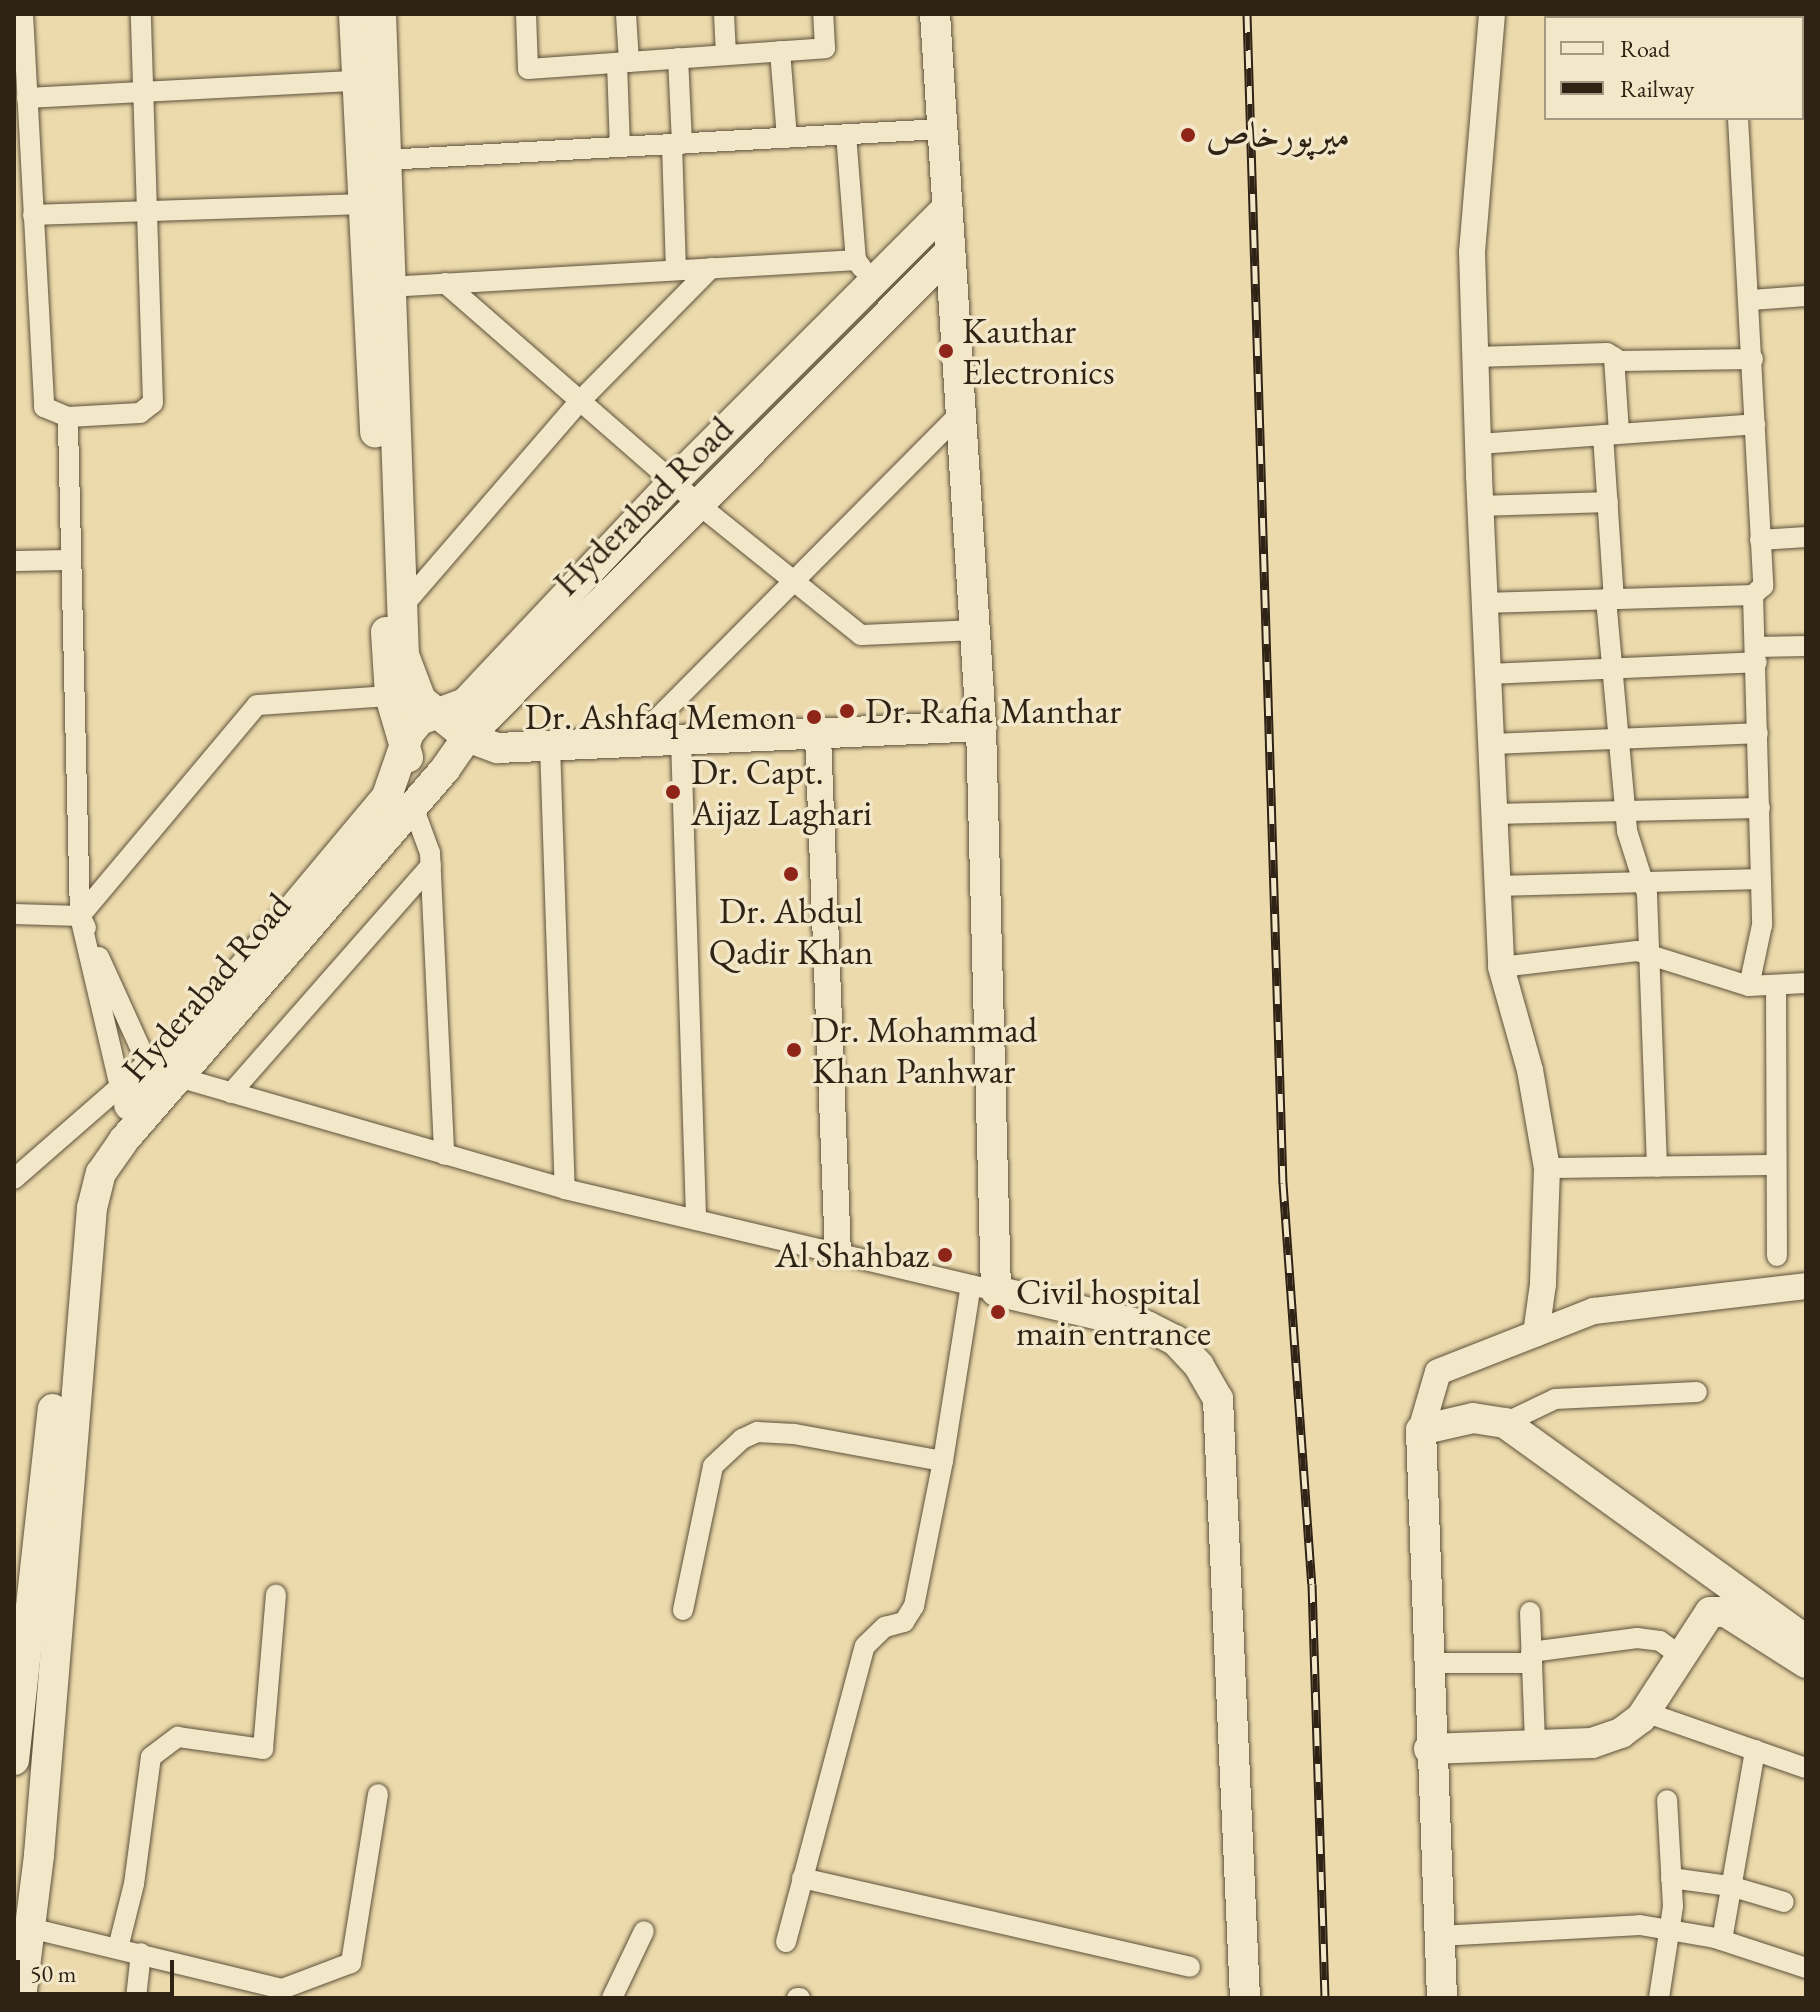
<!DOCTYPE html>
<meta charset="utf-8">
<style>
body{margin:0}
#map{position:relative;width:1820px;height:2012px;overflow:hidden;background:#ecdaac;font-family:"EB Garamond",Amiri,serif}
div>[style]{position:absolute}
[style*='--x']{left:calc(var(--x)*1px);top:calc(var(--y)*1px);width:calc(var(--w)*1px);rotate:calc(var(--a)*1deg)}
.roads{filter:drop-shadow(0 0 2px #5e513b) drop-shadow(0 0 2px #5e513b)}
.minor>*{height:20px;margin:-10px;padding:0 10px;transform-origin:10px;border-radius:10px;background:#f3e7c9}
.tertiary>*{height:26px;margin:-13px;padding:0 13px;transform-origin:13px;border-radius:13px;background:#f3e7c9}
.secondary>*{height:30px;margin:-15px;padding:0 15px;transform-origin:15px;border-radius:15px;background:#f3e7c9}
.rail>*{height:9px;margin-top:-4.5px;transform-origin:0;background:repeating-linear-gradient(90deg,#f3e7c9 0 18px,#2f2315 0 36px);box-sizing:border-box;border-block:2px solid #2f2315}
.dots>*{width:22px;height:22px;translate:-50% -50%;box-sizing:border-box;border:4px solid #f3e7c9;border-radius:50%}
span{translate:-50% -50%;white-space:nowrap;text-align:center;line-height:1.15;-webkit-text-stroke:7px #f3e7c9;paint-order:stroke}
.poi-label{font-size:36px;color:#2f2315}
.left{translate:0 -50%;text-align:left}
.right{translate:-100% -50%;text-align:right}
.street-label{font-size:36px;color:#2f2315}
.frame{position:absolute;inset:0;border:16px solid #2f2315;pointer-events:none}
.legend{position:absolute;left:1544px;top:16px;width:260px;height:104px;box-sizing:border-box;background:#f3e7c9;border:2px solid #a59981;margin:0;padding:10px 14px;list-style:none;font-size:24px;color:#2f2315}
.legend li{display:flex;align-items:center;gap:16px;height:40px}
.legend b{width:40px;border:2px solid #a59981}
.scale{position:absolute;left:16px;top:1960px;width:158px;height:36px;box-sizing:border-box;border:4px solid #2f2315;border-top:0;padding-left:10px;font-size:24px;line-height:28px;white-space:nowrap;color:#2f2315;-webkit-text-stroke:6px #f3e7c9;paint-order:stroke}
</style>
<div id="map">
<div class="roads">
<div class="minor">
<i style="--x:23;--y:14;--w:394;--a:86.9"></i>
<i style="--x:44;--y:407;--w:26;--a:23"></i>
<i style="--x:526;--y:14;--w:55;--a:87.9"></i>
<i style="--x:528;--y:69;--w:298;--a:-4"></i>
<i style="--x:825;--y:48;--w:34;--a:-93"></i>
<i style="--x:626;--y:14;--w:48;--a:86.4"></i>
<i style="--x:724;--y:14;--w:41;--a:87.2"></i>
<i style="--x:1729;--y:14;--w:4;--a:76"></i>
<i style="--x:1802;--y:20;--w:4;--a:0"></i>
<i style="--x:780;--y:51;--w:87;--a:85.4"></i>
<i style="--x:678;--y:58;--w:86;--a:87.3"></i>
<i style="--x:617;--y:63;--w:84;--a:88"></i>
<i style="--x:27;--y:98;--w:329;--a:-3"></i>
<i style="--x:1738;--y:118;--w:469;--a:86.9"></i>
<i style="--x:1763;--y:586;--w:13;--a:138"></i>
<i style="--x:1753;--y:595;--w:330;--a:88.4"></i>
<i style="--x:1762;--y:925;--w:62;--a:102"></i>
<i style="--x:846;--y:134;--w:126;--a:85.5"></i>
<i style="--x:856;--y:260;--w:10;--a:53"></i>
<i style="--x:672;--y:144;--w:126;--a:88.2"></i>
<i style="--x:385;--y:160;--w:557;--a:-3.19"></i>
<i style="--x:33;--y:215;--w:329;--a:-1.9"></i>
<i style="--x:445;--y:283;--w:336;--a:41.1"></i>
<i style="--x:698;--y:504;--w:209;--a:38.8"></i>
<i style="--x:861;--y:635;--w:116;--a:-2.5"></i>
<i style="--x:389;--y:287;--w:468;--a:-3.3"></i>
<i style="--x:1751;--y:300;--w:55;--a:-4.2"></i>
<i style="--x:1475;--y:357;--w:132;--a:-1.7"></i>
<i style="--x:1607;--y:353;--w:15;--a:32"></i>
<i style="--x:1620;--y:361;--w:133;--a:-0.9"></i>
<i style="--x:1614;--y:357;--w:76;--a:86.2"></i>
<i style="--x:1603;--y:435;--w:164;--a:86.2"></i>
<i style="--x:1478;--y:444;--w:278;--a:-4.1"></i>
<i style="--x:1480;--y:506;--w:128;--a:-1.8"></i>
<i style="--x:1760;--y:540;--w:46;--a:-3.7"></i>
<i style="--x:14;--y:561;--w:57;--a:-1"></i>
<i style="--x:1606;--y:599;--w:233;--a:84.8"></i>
<i style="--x:1627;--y:831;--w:66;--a:72.4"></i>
<i style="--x:1647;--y:894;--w:273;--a:87.9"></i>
<i style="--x:1484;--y:603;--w:269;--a:-1.7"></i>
<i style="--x:402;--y:607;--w:272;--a:-49.2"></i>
<i style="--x:580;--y:401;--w:187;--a:-45.4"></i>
<i style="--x:1756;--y:647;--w:50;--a:-1.1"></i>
<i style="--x:1487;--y:674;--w:270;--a:-2.5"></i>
<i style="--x:681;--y:739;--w:481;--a:88.2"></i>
<i style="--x:635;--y:741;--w:464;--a:-45.2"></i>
<i style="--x:1489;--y:744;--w:269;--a:-2.3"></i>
<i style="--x:550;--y:745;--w:444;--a:88.1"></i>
<i style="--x:412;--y:804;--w:52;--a:69.8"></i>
<i style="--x:430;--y:853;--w:302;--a:87.3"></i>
<i style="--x:1492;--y:814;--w:268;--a:-1.3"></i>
<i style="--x:1496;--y:886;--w:265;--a:-1.5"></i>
<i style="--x:14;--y:914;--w:66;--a:1.7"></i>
<i style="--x:80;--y:916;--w:13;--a:63"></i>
<i style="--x:80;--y:916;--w:275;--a:-50"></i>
<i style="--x:257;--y:705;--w:133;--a:-3.9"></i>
<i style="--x:99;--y:957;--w:116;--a:65.6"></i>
<i style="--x:147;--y:1063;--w:13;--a:39"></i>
<i style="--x:157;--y:1071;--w:425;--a:16.1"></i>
<i style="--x:565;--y:1189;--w:443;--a:13.3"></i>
<i style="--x:1501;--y:967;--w:137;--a:-6.7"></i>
<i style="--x:1637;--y:951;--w:117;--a:17.4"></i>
<i style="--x:1749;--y:986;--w:57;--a:-3"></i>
<i style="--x:1776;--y:985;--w:271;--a:89.8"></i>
<i style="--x:120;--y:1087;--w:176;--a:-103.2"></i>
<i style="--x:80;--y:916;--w:499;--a:-91.4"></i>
<i style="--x:68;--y:417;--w:72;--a:-3.2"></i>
<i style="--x:140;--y:413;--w:16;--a:-38"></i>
<i style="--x:153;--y:403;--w:389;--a:-91.8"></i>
<i style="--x:231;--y:1093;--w:303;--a:-48.7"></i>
<i style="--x:1547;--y:1168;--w:229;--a:-0.8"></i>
<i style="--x:14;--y:1179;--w:176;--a:-41.1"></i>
<i style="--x:1505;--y:1423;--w:55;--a:-25.6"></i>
<i style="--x:1555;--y:1399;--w:142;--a:-2.8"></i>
<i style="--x:683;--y:1610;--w:147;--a:-78.2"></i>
<i style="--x:713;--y:1466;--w:40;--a:-43"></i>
<i style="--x:742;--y:1439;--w:17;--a:-25"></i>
<i style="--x:757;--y:1432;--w:37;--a:3"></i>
<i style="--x:794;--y:1434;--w:151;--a:10.3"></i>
<i style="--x:1530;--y:1612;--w:133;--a:87.8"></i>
<i style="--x:1531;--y:1652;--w:107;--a:-7.5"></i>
<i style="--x:1637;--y:1638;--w:23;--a:7"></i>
<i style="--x:1660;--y:1641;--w:24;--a:36"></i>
<i style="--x:1427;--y:1663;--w:105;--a:0"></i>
<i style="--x:1645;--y:1712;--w:170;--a:19.2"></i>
<i style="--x:802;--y:1878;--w:398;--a:12.9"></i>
<i style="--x:1671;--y:1878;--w:60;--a:7.7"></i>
<i style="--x:1730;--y:1886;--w:56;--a:16.5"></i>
<i style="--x:30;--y:1928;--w:259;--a:13.6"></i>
<i style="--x:282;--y:1989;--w:74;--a:-20.6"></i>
<i style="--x:351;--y:1963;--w:171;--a:-80.9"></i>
<i style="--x:1439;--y:1936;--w:201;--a:-3.1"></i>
<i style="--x:1640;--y:1925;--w:76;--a:9.8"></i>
<i style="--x:1715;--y:1938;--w:96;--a:18.2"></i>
<i style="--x:1722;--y:1940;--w:193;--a:-80.1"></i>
<i style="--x:786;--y:1942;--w:306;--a:-75.1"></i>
<i style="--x:865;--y:1646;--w:28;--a:-44"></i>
<i style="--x:885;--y:1627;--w:20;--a:-15"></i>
<i style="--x:904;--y:1622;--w:19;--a:-58"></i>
<i style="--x:914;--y:1606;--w:148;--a:-78.7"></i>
<i style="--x:943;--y:1461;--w:178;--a:-81"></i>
<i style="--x:118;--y:1948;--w:66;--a:-76"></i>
<i style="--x:134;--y:1884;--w:128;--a:-82.4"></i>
<i style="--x:151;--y:1757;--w:34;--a:-37"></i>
<i style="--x:178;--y:1737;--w:86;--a:8"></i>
<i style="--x:263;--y:1749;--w:155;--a:-85.2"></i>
<i style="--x:136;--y:1998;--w:45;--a:-83.7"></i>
<i style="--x:612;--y:1998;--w:74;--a:-64.5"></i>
<i style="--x:797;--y:1998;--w:3;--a:0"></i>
<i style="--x:1659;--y:1998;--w:93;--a:-81.3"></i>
<i style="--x:1673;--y:1906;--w:106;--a:-93.2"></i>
</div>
<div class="tertiary">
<i style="--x:1492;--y:14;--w:239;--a:94.8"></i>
<i style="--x:1472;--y:252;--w:224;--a:88.2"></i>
<i style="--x:1479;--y:476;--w:491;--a:87.4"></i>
<i style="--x:1501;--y:967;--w:107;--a:74.3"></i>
<i style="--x:1530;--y:1070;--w:99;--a:80.2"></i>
<i style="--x:1547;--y:1168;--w:116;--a:92"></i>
<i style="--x:1543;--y:1284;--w:50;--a:98"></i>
<i style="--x:818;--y:736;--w:518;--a:87.79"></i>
<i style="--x:1421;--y:1430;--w:60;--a:-73.7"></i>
<i style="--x:1438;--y:1372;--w:168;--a:-21.4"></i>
<i style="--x:1594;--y:1311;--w:213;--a:-6.7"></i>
</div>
<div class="secondary">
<i style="--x:354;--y:14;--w:419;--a:87.1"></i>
<i style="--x:381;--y:14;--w:641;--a:87.95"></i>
<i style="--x:404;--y:655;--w:48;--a:69.3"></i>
<i style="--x:421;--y:700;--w:59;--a:38.8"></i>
<i style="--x:467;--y:737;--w:33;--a:20"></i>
<i style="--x:498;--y:748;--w:484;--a:-2.6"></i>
<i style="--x:981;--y:726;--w:565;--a:88.48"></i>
<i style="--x:996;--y:1291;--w:155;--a:13.1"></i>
<i style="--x:1147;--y:1326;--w:31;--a:27"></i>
<i style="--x:1175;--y:1340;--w:35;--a:47"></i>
<i style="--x:1199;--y:1366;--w:38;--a:60"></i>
<i style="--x:1218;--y:1399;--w:600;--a:87.42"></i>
<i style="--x:935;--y:14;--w:713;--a:86.3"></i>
<i style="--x:386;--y:632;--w:64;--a:86.4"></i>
<i style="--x:390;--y:696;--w:64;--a:73.6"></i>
<i style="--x:129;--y:1105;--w:403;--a:-50.1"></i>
<i style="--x:387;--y:796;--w:67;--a:-70.8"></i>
<i style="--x:409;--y:733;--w:17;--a:-50"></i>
<i style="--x:420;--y:720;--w:48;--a:-20.7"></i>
<i style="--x:465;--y:703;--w:303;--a:-46.7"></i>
<i style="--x:673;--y:482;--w:387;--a:-45"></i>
<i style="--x:1429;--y:1749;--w:163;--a:-2.1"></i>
<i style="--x:1592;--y:1743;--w:31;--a:-19"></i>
<i style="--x:1621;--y:1733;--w:25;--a:-37"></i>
<i style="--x:1641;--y:1718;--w:126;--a:-56.9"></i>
<i style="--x:1710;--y:1612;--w:16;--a:0"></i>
<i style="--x:1726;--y:1612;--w:95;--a:32.5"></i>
<i style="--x:14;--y:1760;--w:353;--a:-83.7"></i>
<i style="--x:21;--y:1998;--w:144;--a:-82.8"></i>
<i style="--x:39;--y:1855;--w:649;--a:-85.32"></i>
<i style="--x:92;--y:1208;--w:36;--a:-76"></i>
<i style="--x:101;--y:1173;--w:39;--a:-55"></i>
<i style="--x:123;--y:1141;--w:492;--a:-49.1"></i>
<i style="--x:445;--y:769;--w:39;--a:-55"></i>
<i style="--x:467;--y:737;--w:680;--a:-45.12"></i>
<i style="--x:1442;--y:1998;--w:568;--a:-92.12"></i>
<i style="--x:1421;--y:1430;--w:53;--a:-13"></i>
<i style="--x:1473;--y:1418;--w:32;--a:9"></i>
<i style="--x:1505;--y:1423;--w:371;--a:35.8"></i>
</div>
</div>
<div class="rail">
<i style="--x:1247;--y:14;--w:1170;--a:88.24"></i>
<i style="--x:1283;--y:1183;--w:402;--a:85.9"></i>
<i style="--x:1312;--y:1584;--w:414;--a:88.2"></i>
</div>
<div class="dots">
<i style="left:1188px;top:135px;background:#8f2418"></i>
<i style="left:946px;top:351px;background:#8f2418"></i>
<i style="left:847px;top:711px;background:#8f2418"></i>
<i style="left:814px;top:717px;background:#8f2418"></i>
<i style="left:673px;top:792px;background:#8f2418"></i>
<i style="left:791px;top:874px;background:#8f2418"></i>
<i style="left:794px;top:1050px;background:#8f2418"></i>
<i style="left:945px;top:1255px;background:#8f2418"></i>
<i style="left:998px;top:1312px;background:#8f2418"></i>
</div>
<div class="poi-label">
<span class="left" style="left:1206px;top:135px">ميرپورخاص</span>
<span class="left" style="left:962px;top:351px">Kauthar<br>Electronics</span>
<span class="left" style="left:865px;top:711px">Dr. Rafia Manthar</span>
<span class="right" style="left:796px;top:717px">Dr. Ashfaq Memon</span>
<span class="left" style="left:691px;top:792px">Dr. Capt.<br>Aijaz Laghari</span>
<span style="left:791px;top:931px">Dr. Abdul<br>Qadir Khan</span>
<span class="left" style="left:812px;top:1050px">Dr. Mohammad<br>Khan Panhwar</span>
<span class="right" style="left:929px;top:1255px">Al Shahbaz</span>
<span class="left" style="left:1016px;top:1312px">Civil hospital<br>main entrance</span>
</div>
<div class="street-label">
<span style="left:643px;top:506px;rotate:-45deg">Hyderabad Road</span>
<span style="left:206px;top:987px;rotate:-49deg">Hyderabad Road</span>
</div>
<div class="frame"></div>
<ul class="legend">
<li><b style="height:10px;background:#f3e7c9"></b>Road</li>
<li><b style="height:10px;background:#2f2315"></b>Railway</li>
</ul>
<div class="scale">50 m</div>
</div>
